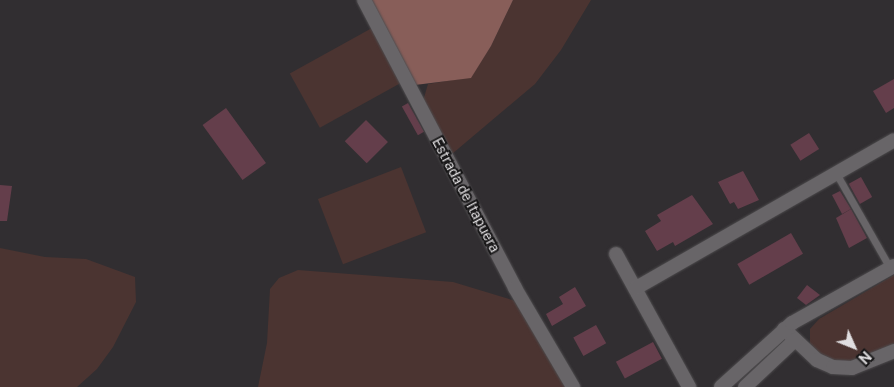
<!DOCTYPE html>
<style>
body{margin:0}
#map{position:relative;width:894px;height:387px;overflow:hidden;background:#312e31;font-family:"Public Sans",sans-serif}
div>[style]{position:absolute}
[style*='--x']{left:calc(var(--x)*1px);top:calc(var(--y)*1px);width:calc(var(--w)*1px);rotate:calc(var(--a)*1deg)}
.green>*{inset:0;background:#4b3431;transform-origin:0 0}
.forest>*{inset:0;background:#885e59}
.building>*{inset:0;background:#643e4b;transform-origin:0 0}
.roads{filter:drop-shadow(0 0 1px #4d4b4d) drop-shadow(0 0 1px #4d4b4d)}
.service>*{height:7px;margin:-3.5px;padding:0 3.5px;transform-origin:3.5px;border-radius:3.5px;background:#686568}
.minor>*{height:14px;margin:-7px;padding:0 7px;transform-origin:7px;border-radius:7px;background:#686568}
.tertiary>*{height:14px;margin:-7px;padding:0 7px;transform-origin:7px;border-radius:7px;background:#686568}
span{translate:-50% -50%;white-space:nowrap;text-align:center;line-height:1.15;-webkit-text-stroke:4px #181718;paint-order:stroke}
.street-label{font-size:14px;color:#e0dee0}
.north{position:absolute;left:829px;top:322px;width:50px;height:50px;-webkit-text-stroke:4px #181718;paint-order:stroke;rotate:134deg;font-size:14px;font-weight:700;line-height:20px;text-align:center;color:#e0dee0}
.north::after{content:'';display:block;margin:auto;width:18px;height:22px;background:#e0dee0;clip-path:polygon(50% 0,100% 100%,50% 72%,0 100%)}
</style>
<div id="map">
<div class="green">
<i style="clip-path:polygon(513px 0,591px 0,561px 50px,535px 84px,452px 154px,423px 101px,428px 84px,471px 77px,491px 46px)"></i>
<i style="left:372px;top:28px;width:62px;height:94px;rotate:61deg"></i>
<i style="left:401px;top:167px;width:70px;height:89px;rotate:69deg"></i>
<i style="clip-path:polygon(0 248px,45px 257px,86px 259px,135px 277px,136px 302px,113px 347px,97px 369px,77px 387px,0 387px)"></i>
<i style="clip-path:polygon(298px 270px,453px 282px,519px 302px,566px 387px,258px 387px,267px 343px,270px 289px,279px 278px)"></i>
<i style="clip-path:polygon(894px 275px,894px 346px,849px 363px,829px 362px,810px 345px,810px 329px,819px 319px)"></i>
</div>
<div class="forest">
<i style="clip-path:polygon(365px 0,513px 0,491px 46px,471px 78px,415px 85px)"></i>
</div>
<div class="building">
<i style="clip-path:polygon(894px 79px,894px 108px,886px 113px,873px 91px)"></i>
<i style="left:408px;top:103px;width:33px;height:7px;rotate:61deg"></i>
<i style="left:226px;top:108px;width:68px;height:29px;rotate:54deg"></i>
<i style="left:366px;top:120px;width:31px;height:30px;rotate:45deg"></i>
<i style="left:809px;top:133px;width:19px;height:22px;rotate:58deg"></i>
<i style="clip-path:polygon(743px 171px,759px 200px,738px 209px,734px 202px,730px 204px,718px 182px)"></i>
<i style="left:861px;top:177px;width:23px;height:14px;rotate:61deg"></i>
<i style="clip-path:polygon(0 185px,12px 186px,7px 221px,0 221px)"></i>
<i style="clip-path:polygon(840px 191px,851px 209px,842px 214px,832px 195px)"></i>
<i style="clip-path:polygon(692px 195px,713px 224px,675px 246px,673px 242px,657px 251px,645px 231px,661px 221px,657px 215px)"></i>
<i style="clip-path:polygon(851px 209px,867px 238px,849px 248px,836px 218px)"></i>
<i style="left:791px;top:233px;width:24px;height:62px;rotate:60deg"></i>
<i style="clip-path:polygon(807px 285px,820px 295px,806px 305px,797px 298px)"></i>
<i style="clip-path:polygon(575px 287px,586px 306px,552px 326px,546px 314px,563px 304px,559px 297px)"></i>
<i style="left:596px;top:325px;width:21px;height:26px;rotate:61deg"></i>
<i style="left:653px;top:342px;width:19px;height:42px;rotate:62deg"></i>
</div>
<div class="roads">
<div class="service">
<i style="--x:836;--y:173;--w:109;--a:60.4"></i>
</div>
<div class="minor">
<i style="--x:616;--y:254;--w:152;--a:61.2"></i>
<i style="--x:636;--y:288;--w:297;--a:-29.8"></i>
<i style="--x:784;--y:329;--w:45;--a:43.2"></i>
<i style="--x:817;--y:360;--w:17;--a:24"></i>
<i style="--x:833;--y:367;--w:19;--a:3"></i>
<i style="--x:852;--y:368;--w:45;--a:-22"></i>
<i style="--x:721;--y:387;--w:96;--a:-42"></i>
<i style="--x:792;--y:323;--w:117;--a:-29.2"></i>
<i style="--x:745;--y:387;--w:69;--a:-43.2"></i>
</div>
<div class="tertiary">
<i style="--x:364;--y:0;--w:325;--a:62.3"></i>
<i style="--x:515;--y:288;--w:115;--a:59.6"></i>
</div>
</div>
<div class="street-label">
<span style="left:466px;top:195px;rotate:62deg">Estrada de Itapuera</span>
</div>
<div class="north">N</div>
</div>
